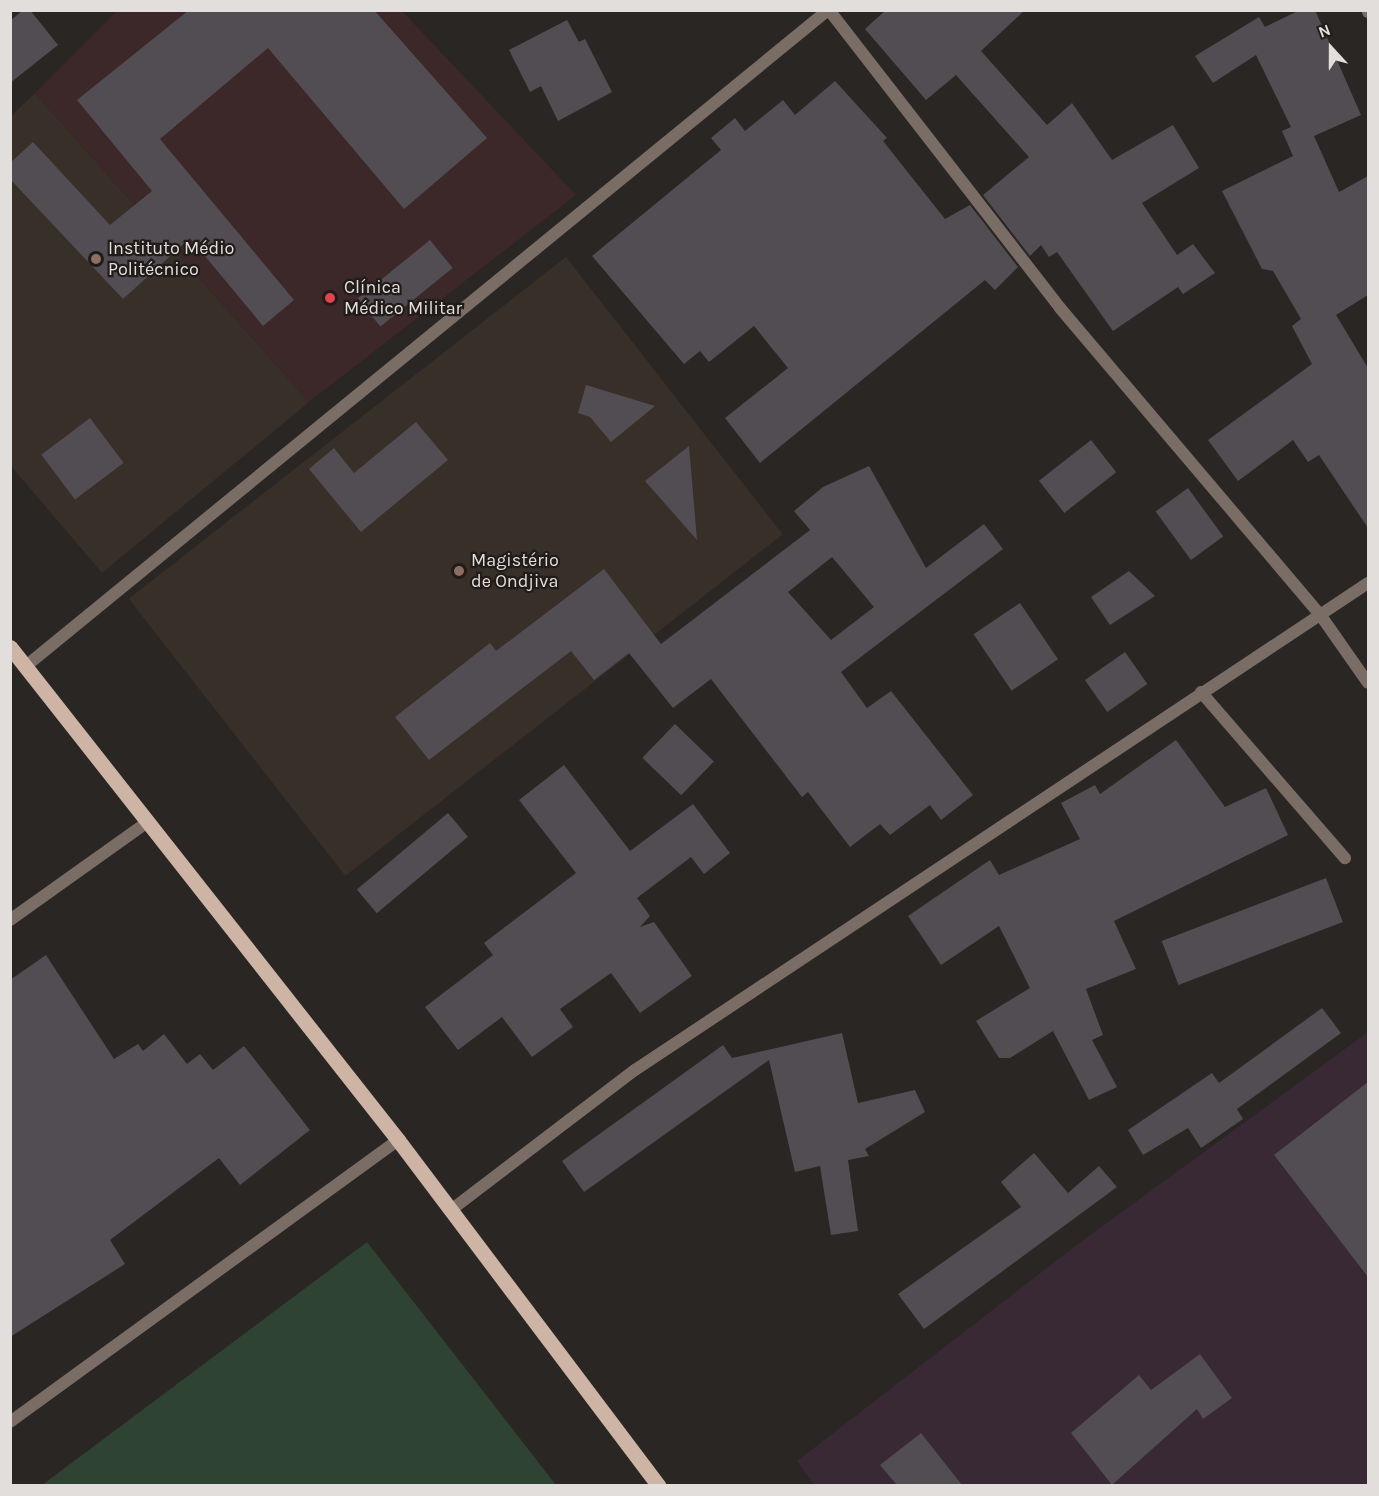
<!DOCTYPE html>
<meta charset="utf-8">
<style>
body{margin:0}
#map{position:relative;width:1379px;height:1496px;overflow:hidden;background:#2a2623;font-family:Karla,sans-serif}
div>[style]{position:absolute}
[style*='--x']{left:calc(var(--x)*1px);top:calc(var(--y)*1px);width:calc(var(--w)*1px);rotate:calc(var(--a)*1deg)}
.commercial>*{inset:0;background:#382934}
.built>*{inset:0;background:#382f29;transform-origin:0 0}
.medical>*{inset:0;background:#3c2828}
.green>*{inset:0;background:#2f4333}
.building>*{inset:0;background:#514d52;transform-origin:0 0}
.service>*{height:12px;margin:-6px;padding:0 6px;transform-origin:6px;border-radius:6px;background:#7a6d66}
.minor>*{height:12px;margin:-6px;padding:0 6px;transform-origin:6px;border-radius:6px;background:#7a6d66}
.primary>*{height:15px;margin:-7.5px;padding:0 7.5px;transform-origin:7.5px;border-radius:7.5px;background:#ceb4a4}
.dots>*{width:16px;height:16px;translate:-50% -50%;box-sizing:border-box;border:3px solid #211c1a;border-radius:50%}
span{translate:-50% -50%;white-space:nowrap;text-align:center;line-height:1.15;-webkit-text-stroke:4.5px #211c1a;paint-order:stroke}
.poi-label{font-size:18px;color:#e1dedc}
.left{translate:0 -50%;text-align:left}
.frame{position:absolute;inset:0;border:12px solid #e1dedc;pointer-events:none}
.north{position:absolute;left:1301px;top:18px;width:60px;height:60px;-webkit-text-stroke:4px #211c1a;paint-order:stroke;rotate:339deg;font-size:16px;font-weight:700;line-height:24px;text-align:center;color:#e1dedc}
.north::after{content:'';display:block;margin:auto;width:21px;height:27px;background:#e1dedc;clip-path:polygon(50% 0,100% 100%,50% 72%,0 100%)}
</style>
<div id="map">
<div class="commercial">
<i style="clip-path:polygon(1368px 1032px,1368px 1485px,815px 1486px,797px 1461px,1078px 1244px)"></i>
</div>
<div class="built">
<i style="clip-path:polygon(35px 93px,309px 402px,102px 573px,11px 466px,11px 116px)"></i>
<i style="left:566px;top:257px;width:352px;height:555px;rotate:52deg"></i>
</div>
<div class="medical">
<i style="clip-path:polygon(117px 11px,402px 11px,576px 195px,309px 402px,35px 93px)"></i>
</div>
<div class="green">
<i style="clip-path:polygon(367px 1242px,556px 1485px,42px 1485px)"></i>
</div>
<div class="building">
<i style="clip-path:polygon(23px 10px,30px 10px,58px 45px,10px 83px,10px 21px)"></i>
<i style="clip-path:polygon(189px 10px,374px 10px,487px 138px,404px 209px,268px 48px,160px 139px,294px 300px,263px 326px,190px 238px,123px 299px,10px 179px,10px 163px,33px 142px,110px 225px,152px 191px,77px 100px)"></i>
<i style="clip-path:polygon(886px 10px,1025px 10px,981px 51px,1047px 125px,1072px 103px,1112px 160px,1173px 125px,1199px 168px,1142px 203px,1177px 255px,1193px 244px,1215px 273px,1183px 294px,1178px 287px,1113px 331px,1057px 252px,1049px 257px,1041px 245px,1030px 256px,983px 195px,1029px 157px,956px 75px,926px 100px,865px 29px)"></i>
<i style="clip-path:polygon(1300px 10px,1315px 10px,1361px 115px,1314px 136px,1339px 192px,1368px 176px,1368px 295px,1336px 315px,1368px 368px,1368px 528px,1319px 455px,1308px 462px,1293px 440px,1238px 481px,1208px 440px,1312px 364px,1292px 326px,1301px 319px,1273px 271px,1262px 269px,1222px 191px,1293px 156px,1282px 131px,1291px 127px,1256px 55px,1213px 83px,1195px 56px,1259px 17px,1265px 27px)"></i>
<i style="clip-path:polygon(567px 20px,579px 42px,585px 39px,612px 92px,558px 121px,541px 86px,530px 92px,509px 50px)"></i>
<i style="clip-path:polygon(835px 81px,887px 138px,883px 141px,945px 219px,970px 205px,1018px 267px,995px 290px,985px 280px,760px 463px,725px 418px,788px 368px,754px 326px,709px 362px,700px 351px,684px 364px,592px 256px,721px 150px,711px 138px,735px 118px,745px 131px,783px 100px,795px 115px)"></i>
<i style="left:430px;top:240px;width:36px;height:93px;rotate:51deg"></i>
<i style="clip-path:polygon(586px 385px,655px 406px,611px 442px,590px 417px,578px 413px)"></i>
<i style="left:90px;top:418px;width:56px;height:61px;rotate:53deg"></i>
<i style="clip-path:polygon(416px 422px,448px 460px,361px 532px,309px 469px,334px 448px,354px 473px)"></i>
<i style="left:1091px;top:440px;width:41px;height:66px;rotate:52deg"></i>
<i style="clip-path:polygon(689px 446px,697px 540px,645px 481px)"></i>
<i style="clip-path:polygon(evenodd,869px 466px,926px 568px,984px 524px,1003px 549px,841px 672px,867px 708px,891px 691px,973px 795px,941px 820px,930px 805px,890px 835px,880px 824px,850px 847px,808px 792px,802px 797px,711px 679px,673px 708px,629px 653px,594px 680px,571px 651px,429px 760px,395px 717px,490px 643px,496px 651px,604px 569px,661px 644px,810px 530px,794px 511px,823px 487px,869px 466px,832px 557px,874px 607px,831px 640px,788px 592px,832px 557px)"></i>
<i style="left:1188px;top:488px;width:60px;height:40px;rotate:54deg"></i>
<i style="clip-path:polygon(1129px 571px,1155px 596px,1110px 625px,1091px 597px)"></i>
<i style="left:1020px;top:603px;width:68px;height:56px;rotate:56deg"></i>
<i style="left:1125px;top:652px;width:39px;height:49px;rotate:55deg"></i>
<i style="left:675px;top:724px;width:54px;height:47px;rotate:44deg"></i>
<i style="clip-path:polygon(1176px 740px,1225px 807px,1266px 788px,1288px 835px,1114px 921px,1136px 969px,1086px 989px,1103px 1035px,1092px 1040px,1117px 1087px,1089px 1100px,1053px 1031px,1010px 1058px,999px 1058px,976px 1021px,1030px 988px,999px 926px,941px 965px,908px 916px,990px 860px,999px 875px,1080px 839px,1061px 803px,1095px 785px,1100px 794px)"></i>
<i style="clip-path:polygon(564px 765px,630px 851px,693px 804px,730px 853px,704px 874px,691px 857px,637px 898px,650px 916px,640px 927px,654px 922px,692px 976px,640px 1013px,611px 973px,560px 1009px,573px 1027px,532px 1057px,502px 1017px,458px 1050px,425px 1007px,493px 955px,484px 943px,576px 873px,519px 800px)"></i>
<i style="left:448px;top:813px;width:31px;height:119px;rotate:50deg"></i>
<i style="left:1326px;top:878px;width:47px;height:176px;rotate:69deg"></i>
<i style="clip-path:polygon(46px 955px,114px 1059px,138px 1044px,143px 1051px,164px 1034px,187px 1064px,200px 1054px,213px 1070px,244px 1046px,310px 1130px,240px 1185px,219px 1158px,110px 1240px,125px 1264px,10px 1337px,10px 980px)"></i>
<i style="clip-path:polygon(1322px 1008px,1341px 1033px,1237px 1109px,1243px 1119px,1201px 1148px,1188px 1128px,1143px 1155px,1128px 1130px,1212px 1073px,1219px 1083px)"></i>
<i style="clip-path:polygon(842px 1033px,858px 1103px,915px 1090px,925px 1112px,865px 1149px,869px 1156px,848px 1160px,858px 1231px,831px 1235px,820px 1166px,795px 1172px,769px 1060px,584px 1192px,562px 1161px,723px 1045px,732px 1058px)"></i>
<i style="clip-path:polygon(1368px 1082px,1368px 1277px,1274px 1155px)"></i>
<i style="clip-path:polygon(1034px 1153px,1068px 1193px,1099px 1166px,1117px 1187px,924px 1329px,898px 1294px,1021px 1207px,1001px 1182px)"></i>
<i style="clip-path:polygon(1200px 1354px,1232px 1398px,1203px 1419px,1197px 1409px,1112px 1485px,1071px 1433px,1139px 1375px,1151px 1390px)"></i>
<i style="clip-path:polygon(921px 1433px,962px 1485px,897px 1485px,880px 1465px)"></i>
</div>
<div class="service">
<i style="--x:829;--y:10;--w:377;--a:52.2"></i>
<i style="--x:1060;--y:308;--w:400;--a:49.7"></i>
<i style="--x:1319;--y:613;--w:85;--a:55"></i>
<i style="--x:1368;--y:10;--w:2;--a:90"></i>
<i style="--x:1201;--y:692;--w:220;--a:49.1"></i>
</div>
<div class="minor">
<i style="--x:26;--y:666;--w:1036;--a:-39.28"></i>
<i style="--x:10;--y:920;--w:167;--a:-35.5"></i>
<i style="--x:451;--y:1210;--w:231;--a:-37.3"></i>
<i style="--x:635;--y:1070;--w:880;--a:-33.6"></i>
<i style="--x:10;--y:1422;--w:480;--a:-36"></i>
</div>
<div class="primary">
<i style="--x:10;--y:647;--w:627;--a:51.8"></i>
<i style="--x:398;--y:1140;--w:433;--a:53"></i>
</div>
<div class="dots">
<i style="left:96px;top:259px;background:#8d6e63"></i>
<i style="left:330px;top:298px;background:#e0444e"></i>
<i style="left:459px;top:571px;background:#8d6e63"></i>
</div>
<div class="poi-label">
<span class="left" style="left:108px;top:259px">Instituto Médio<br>Politécnico</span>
<span class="left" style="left:344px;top:298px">Clínica<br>Médico Militar</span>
<span class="left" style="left:471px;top:571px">Magistério<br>de Ondjiva</span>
</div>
<div class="frame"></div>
<div class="north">N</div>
</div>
